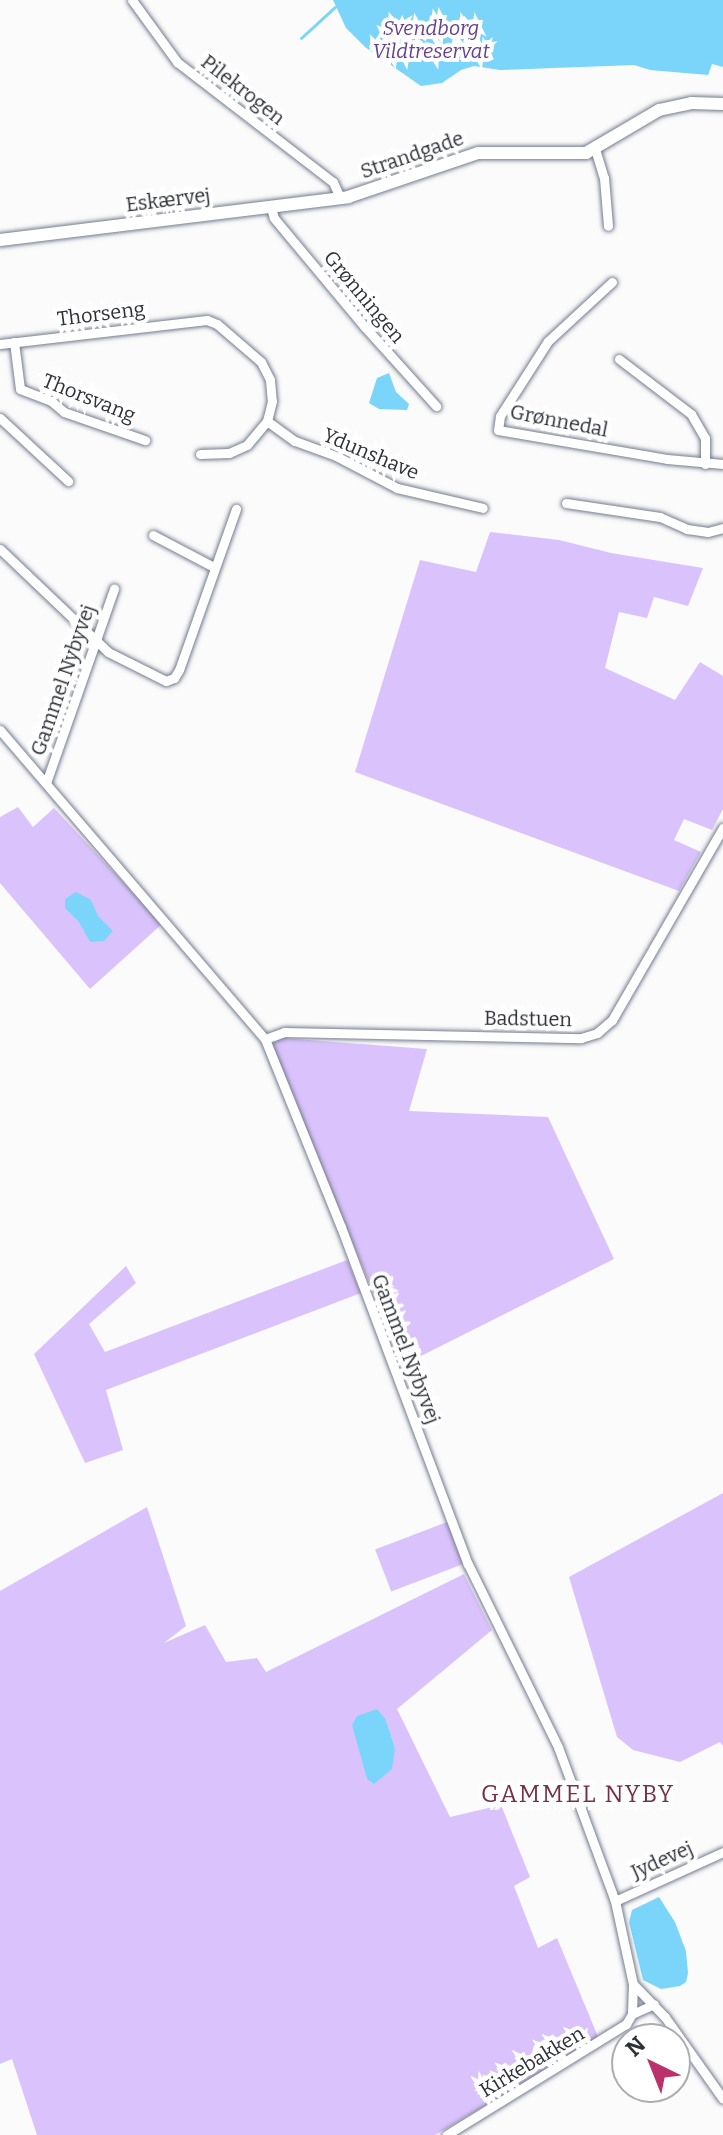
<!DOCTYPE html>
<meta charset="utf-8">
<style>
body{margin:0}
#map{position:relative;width:723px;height:2135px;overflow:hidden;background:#fbfbfb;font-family:Bitter,serif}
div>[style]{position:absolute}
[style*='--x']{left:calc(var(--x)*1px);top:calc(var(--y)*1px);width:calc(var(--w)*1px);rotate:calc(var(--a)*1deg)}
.green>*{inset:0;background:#dac3fd;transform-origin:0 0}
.water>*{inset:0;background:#7bd5fb}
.stream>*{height:3px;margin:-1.5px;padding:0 1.5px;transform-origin:1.5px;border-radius:1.5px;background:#7bd5fb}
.roads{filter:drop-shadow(0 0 2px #747c8d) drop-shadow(0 0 2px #747c8d)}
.street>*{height:9px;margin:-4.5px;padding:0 4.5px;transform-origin:4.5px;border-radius:4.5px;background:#fff}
.secondary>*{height:12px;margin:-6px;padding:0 6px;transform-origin:6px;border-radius:6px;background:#fff}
span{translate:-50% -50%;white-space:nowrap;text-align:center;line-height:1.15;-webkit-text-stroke:8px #fff;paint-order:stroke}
.park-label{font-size:20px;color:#664091;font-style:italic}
.street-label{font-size:20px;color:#2c3037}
.quarter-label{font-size:24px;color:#743048;letter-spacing:2px}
.north{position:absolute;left:611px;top:2023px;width:80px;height:80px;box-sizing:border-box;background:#fff;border:2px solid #abacaf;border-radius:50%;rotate:317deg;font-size:22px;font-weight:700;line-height:32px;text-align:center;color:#2c3037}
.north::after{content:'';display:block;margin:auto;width:28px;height:36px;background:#bc316b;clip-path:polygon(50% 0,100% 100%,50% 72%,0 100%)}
</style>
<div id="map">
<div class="green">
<i style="clip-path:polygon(490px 532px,559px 540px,611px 553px,703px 568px,688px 606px,654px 597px,647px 618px,619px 612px,605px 668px,675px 700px,700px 662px,723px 676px,723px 809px,712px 830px,684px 819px,674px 840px,701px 852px,679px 891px,355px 772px,420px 560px,476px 572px)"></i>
<i style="clip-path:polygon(18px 807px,33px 827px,54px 808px,162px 924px,90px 989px,0 883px,0 817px)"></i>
<i style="clip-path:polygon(282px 1038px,427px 1049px,409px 1111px,548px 1117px,614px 1259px,403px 1365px,271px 1045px)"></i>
<i style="clip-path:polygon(347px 1260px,361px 1293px,106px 1390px,123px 1450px,85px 1463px,34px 1354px,126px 1266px,136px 1283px,89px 1324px,105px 1352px)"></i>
<i style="clip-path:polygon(723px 1493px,723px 1746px,720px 1742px,680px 1762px,633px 1750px,617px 1737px,569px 1577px)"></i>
<i style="clip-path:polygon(evenodd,147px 1507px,186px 1626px,164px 1643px,205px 1625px,226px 1662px,257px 1658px,266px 1672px,464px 1574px,492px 1630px,397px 1709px,450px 1817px,501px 1805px,530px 1877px,514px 1886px,538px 1948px,557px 1938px,599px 2039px,435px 2135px,37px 2135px,12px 2059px,0 2064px,0 1591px,147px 1507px,386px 1720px,395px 1748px,367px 1779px,364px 1762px,386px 1720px)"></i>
<i style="left:447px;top:1522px;width:45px;height:77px;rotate:69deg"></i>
</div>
<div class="water">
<i style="clip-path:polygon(333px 0,723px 0,723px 67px,712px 64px,708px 75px,650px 70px,634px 65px,500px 70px,474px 66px,461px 70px,442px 83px,421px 86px,365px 47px,346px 28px)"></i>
<i style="clip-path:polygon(389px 373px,396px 392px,409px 404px,407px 410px,379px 409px,369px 403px,377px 378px)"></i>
<i style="clip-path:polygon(76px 892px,91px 900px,98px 916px,113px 931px,104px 941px,90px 942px,79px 922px,65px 908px,65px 899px)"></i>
<i style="clip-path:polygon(377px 1709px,386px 1720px,395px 1748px,392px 1769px,374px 1784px,367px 1779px,352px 1725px,357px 1716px)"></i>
<i style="clip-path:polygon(659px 1897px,675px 1922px,686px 1951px,688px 1973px,686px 1982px,680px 1986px,661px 1989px,643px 1980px,629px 1922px,632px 1910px)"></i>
</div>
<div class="stream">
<i style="--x:301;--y:38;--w:46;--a:-42.4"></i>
</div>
<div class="roads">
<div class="street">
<i style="--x:132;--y:0;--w:77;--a:54"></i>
<i style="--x:177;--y:62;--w:197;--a:37.6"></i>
<i style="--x:333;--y:182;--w:17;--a:66"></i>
<i style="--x:595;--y:149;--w:30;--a:73"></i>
<i style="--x:604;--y:178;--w:48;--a:85.2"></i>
<i style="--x:271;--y:208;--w:10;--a:73"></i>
<i style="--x:274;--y:218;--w:141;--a:50.2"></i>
<i style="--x:364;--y:326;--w:108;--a:48"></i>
<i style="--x:612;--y:282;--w:87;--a:137.3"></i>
<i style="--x:548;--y:341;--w:89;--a:122.6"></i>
<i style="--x:500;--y:416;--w:14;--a:98"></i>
<i style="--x:498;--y:430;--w:171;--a:9.7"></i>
<i style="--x:667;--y:459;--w:56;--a:5.1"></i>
<i style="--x:14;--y:342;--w:47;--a:82.7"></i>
<i style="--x:20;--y:389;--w:33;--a:21"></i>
<i style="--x:51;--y:401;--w:17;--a:40"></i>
<i style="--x:64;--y:412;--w:86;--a:19.1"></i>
<i style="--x:0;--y:344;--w:208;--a:-6.6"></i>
<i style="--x:207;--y:320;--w:11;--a:22"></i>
<i style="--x:217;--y:324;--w:58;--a:40.8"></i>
<i style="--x:261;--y:362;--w:20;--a:63"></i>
<i style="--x:270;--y:380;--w:21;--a:85"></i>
<i style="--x:272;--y:401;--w:21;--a:104"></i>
<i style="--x:267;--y:421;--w:31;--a:130"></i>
<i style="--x:247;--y:445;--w:20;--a:156"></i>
<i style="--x:229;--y:453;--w:29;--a:178"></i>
<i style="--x:619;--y:359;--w:91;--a:37.4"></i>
<i style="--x:691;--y:414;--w:28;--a:60"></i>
<i style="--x:705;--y:438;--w:26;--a:90"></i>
<i style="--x:0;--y:418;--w:93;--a:42.8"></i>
<i style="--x:267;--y:421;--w:34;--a:36"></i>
<i style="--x:295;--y:441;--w:44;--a:20.1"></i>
<i style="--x:336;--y:456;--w:69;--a:27.7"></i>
<i style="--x:397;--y:488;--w:88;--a:13.1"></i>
<i style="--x:566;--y:503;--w:95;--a:8.5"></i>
<i style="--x:660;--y:517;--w:30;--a:24"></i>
<i style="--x:687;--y:529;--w:21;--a:8"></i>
<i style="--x:708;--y:532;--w:16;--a:-15"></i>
<i style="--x:153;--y:535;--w:69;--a:27.7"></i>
<i style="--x:0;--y:549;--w:149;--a:43.6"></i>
<i style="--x:108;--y:652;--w:65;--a:26.6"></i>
<i style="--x:166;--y:681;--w:9;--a:-21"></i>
<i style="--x:174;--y:678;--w:9;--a:-58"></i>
<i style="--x:179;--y:670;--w:171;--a:-70.5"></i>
<i style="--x:0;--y:730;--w:407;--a:49.4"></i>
<i style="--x:265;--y:1039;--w:203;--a:68"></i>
<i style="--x:341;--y:1227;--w:360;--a:69.4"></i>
<i style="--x:468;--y:1564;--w:204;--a:63.8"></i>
<i style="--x:558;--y:1747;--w:164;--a:69.7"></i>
<i style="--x:615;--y:1901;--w:85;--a:77.8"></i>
<i style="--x:633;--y:1984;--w:30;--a:92"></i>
<i style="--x:632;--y:2014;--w:12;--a:121"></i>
<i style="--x:626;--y:2024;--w:211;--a:148.3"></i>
<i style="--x:46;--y:783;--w:206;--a:-70.7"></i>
<i style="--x:265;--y:1039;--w:20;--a:-20"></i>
<i style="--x:284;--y:1032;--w:297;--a:1.2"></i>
<i style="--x:581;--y:1038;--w:17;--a:-17"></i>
<i style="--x:597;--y:1033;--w:20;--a:-41"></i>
<i style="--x:612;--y:1020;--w:222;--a:-60"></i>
<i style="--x:615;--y:1901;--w:119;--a:-24.4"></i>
<i style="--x:633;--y:1984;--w:46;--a:45.9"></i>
<i style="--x:665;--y:2017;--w:100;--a:54.7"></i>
<i style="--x:632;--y:2014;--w:24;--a:-24"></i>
</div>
<div class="secondary">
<i style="--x:0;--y:240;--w:351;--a:-7"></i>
<i style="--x:348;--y:197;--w:137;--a:-18.7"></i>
<i style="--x:478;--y:153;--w:108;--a:0"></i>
<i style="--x:586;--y:153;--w:85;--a:-30.5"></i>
<i style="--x:659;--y:110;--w:33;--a:-12"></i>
<i style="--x:691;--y:103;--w:32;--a:2"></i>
</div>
</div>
<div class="park-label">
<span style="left:431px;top:40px">Svendborg<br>Vildtreservat</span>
</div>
<div class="street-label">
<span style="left:243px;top:90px;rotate:38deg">Pilekrogen</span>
<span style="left:412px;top:155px;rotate:-19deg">Strandgade</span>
<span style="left:168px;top:200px;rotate:-7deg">Eskærvej</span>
<span style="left:364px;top:297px;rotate:50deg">Grønningen</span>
<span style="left:101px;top:314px;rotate:-7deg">Thorseng</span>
<span style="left:89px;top:398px;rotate:22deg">Thorsvang</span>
<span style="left:559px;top:421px;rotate:11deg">Grønnedal</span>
<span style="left:371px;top:454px;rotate:23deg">Ydunshave</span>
<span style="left:63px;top:680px;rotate:-71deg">Gammel Nybyvej</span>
<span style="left:528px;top:1019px;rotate:1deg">Badstuen</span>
<span style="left:406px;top:1349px;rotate:69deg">Gammel Nybyvej</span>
<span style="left:662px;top:1860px;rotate:-24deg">Jydevej</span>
<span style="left:532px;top:2062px;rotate:-31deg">Kirkebakken</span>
</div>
<div class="quarter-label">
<span style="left:578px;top:1795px">GAMMEL NYBY</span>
</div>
<div class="north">N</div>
</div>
